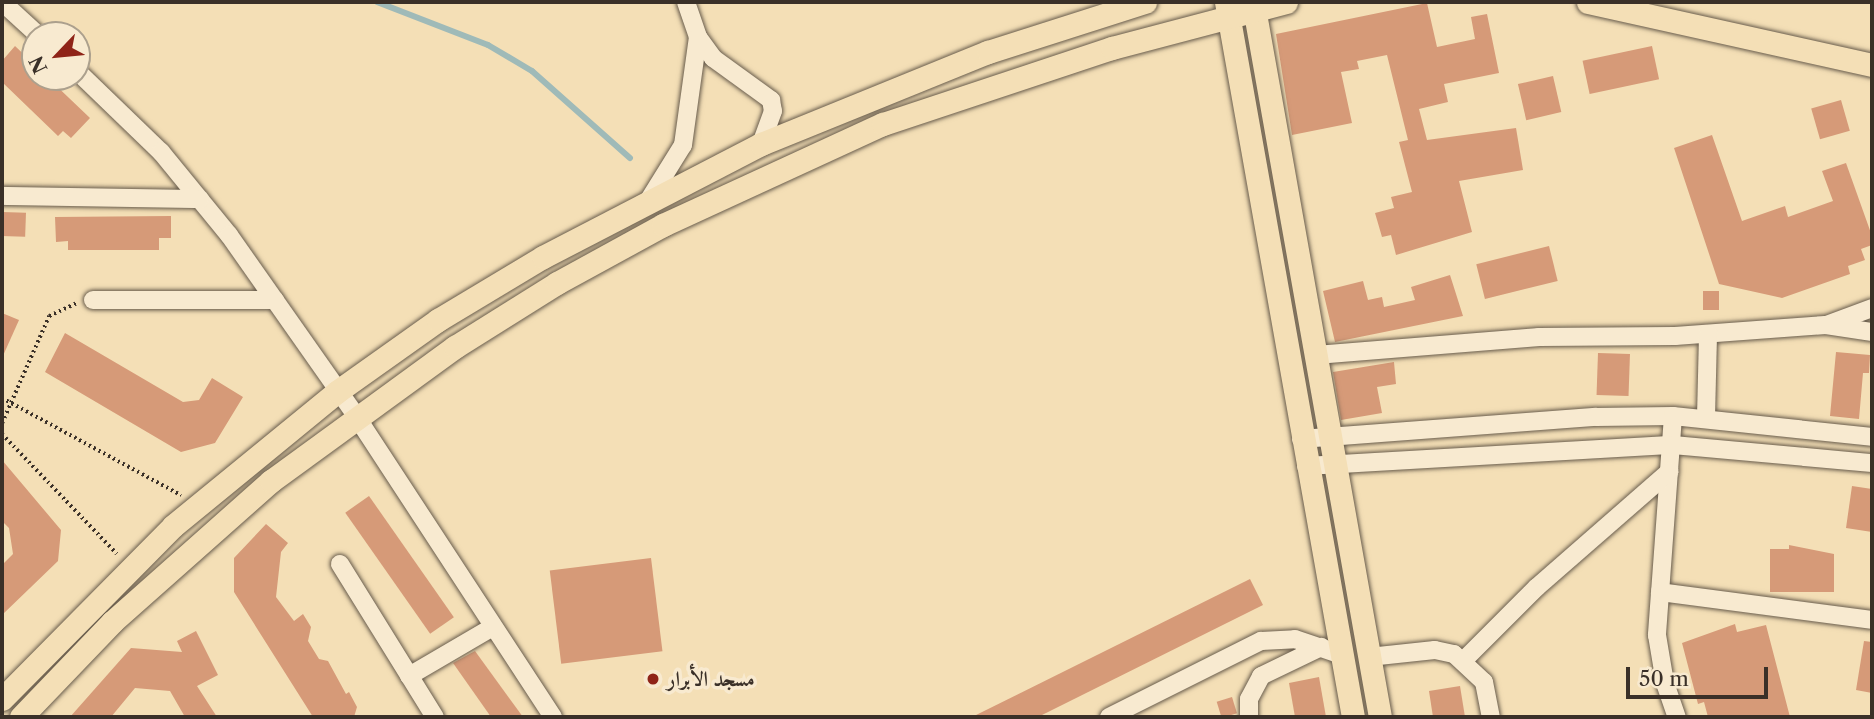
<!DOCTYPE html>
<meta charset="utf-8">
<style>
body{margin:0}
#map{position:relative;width:1874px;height:719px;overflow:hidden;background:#f4dfb6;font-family:"Libre Caslon Text",Amiri,serif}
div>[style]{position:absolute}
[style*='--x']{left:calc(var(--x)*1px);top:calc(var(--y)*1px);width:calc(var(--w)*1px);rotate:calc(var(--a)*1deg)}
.stream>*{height:6px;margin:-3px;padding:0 3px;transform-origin:3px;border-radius:3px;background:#9fbab8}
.building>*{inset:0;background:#d69a78;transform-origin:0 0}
.path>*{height:3.5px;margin-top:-1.75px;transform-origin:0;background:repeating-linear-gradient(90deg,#3a3028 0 2px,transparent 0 5.5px)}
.roads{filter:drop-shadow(0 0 2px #685c4c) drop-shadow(0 0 2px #685c4c)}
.minor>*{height:18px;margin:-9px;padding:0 9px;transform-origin:9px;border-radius:9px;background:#f8ead0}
.major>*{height:23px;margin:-11.5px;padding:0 11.5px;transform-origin:11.5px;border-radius:11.5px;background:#f4dfb6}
.dots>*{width:19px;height:19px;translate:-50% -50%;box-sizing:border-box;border:4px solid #f8ead0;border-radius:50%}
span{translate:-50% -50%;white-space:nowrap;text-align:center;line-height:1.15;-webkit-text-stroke:7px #f8ead0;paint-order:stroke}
.poi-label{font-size:21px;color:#3a3028;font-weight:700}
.left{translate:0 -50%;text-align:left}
.frame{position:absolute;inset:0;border:4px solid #3a3028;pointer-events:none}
.north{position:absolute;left:21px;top:21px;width:70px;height:70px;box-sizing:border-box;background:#f8ead0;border:2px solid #aca08d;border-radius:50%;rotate:244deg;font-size:19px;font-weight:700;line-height:28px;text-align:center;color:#3a3028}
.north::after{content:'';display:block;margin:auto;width:24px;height:32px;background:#8f2418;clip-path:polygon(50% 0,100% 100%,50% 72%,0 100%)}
.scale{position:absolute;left:1626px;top:667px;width:142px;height:32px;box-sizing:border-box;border:4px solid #3a3028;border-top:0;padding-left:9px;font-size:21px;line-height:24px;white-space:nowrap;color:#3a3028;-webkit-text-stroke:5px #f8ead0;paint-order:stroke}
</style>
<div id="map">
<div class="stream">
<i style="--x:377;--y:2;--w:119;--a:21.2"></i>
<i style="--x:488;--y:45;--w:51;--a:30.6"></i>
<i style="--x:532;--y:71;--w:131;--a:41.6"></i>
</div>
<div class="building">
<i style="clip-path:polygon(1427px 3px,1437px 47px,1475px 39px,1471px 17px,1487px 14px,1499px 73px,1444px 84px,1448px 102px,1419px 109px,1427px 140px,1516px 128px,1523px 170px,1459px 181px,1472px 232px,1396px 255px,1391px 235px,1382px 237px,1375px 213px,1394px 208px,1391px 197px,1412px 192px,1399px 142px,1408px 140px,1387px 55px,1357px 61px,1359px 69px,1341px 72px,1352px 123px,1292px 135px,1276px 34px)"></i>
<i style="clip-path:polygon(15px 46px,35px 65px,35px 77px,47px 77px,90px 118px,71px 138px,63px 131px,58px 136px,2px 82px,2px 61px)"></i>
<i style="left:1652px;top:46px;width:34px;height:71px;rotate:78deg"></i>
<i style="left:1553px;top:76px;width:37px;height:36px;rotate:77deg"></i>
<i style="left:1841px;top:100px;width:32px;height:31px;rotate:74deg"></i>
<i style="clip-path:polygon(1712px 135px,1742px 221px,1785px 206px,1788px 217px,1833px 201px,1822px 171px,1846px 163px,1872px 236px,1872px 245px,1861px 249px,1865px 260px,1848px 266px,1850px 274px,1782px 298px,1719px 284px,1674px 148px)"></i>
<i style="left:2px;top:212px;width:24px;height:24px;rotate:2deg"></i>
<i style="clip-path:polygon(171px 216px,171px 238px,159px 238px,159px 250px,68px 250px,68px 241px,56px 242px,55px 217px)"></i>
<i style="left:1549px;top:246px;width:36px;height:75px;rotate:76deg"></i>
<i style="clip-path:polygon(1450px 275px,1463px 316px,1335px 342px,1323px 291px,1363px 281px,1368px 300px,1382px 297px,1384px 307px,1415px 300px,1411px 287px)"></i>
<i style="left:1703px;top:291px;width:16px;height:19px"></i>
<i style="clip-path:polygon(2px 313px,19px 320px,2px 358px)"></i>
<i style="clip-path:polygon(65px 333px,183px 402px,199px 400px,212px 378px,243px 397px,215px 443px,181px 452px,45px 372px)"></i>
<i style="clip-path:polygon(1836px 352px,1870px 355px,1869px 373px,1863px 373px,1859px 419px,1830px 416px)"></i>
<i style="left:1598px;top:353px;width:32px;height:42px;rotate:2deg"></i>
<i style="clip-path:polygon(1394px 362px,1396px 384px,1377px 387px,1382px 413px,1341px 420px,1333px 372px)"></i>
<i style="clip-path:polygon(2px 460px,61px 530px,58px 561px,2px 615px,2px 565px,13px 554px,9px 528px,2px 521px)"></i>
<i style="clip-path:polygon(1852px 486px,1872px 489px,1872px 532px,1846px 528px)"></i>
<i style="left:369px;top:496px;width:148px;height:29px;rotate:55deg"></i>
<i style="clip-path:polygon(266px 524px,288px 543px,281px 552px,276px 597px,294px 621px,303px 614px,311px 627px,308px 641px,319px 659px,328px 661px,346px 694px,349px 692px,357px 707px,354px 717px,313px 717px,234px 592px,234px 558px)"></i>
<i style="clip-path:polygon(1789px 545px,1834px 554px,1834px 592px,1770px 592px,1770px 549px,1789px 549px)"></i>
<i style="left:651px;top:558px;width:94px;height:102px;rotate:83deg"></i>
<i style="clip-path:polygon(1250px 579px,1263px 605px,1038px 717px,972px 717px)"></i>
<i style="clip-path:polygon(1735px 624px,1737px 632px,1766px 625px,1790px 717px,1708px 717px,1704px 702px,1698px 704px,1682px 643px)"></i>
<i style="clip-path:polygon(196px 631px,218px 675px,197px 686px,217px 717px,185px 717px,170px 691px,135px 688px,111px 717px,70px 717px,131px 648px,182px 652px,177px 641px)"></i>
<i style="clip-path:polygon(1864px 641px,1872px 642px,1872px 693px,1856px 690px)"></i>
<i style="clip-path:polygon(475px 651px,523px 717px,491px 717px,453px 663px)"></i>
<i style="clip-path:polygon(1319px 677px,1326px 717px,1295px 717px,1289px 683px)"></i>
<i style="clip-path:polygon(1460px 686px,1465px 717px,1433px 717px,1429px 691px)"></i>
<i style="left:1232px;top:697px;width:17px;height:16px;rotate:73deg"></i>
</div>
<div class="path">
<i style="--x:2;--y:398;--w:204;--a:28.5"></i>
<i style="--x:2;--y:423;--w:117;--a:-66.3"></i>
<i style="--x:49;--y:316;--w:31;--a:-25"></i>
<i style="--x:2;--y:434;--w:166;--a:46.2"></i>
</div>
<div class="roads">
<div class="minor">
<i style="--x:2;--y:2;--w:49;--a:42.5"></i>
<i style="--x:686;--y:2;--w:37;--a:71"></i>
<i style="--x:698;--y:37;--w:26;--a:54"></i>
<i style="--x:713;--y:58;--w:72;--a:35.9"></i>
<i style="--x:771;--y:100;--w:11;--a:80"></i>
<i style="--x:773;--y:111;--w:35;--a:110"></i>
<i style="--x:77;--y:71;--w:117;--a:44"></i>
<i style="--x:161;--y:152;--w:107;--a:50.7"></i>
<i style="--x:229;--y:235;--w:221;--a:54.9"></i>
<i style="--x:356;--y:416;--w:360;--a:56.8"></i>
<i style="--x:2;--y:196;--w:198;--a:0.9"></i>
<i style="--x:650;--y:198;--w:62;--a:-58.1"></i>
<i style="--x:683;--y:145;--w:109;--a:-82.1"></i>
<i style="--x:93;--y:300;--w:182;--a:0"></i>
<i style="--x:1829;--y:324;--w:46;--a:-20.4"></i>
<i style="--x:1316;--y:355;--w:224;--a:-4.6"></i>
<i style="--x:1539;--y:337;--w:136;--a:-0.4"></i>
<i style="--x:1675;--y:336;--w:151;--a:-4.2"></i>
<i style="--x:1826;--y:325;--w:47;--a:8.7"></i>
<i style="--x:1673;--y:416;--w:220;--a:94.2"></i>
<i style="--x:1657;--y:635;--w:49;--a:80.5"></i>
<i style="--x:1665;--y:683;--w:36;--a:71"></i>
<i style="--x:1706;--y:417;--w:83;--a:-88.6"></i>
<i style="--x:1301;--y:439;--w:296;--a:-4.3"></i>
<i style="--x:1596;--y:417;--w:77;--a:-0.7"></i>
<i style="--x:1673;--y:416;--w:200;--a:6"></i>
<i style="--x:1306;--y:466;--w:368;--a:-3.3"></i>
<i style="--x:1673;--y:445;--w:200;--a:5.2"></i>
<i style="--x:340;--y:564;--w:180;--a:58.2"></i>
<i style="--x:1660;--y:592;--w:214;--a:7.5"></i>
<i style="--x:1369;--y:657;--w:66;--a:-6.1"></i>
<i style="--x:1435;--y:650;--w:19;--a:12"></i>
<i style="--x:1454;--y:654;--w:41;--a:43"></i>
<i style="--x:1484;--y:682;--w:36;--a:79"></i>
<i style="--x:1464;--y:660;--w:103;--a:-45"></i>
<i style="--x:1537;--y:587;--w:176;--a:-41.1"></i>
<i style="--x:409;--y:676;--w:97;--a:-30.3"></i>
<i style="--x:1109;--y:717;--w:170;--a:-26.6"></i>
<i style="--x:1261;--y:641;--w:34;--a:-3"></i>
<i style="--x:1295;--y:639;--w:50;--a:18.8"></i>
<i style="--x:1249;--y:717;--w:18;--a:-90"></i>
<i style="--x:1249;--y:699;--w:26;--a:-62"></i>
<i style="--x:1261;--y:676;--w:67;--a:-25.8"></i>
</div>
<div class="major">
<i style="--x:1226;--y:2;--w:726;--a:79.93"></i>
<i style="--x:1253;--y:2;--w:726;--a:79.93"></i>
<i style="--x:1588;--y:2;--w:291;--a:12.5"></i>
<i style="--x:2;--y:699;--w:243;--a:-45.3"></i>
<i style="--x:173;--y:526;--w:213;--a:-39.3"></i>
<i style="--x:338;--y:391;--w:123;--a:-35.4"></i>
<i style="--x:438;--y:320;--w:122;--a:-31"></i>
<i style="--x:543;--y:257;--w:246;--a:-27.4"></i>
<i style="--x:761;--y:144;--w:245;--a:-22.1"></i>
<i style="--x:988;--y:52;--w:165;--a:-17.7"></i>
<i style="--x:21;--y:717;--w:132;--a:-46.2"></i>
<i style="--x:112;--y:622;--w:213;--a:-41.6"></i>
<i style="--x:271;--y:481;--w:228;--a:-36.1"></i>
<i style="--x:455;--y:347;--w:120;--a:-32.1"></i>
<i style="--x:557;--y:283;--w:121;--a:-28.7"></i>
<i style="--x:663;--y:225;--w:242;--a:-24.7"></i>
<i style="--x:883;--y:124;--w:241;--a:-18.4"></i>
<i style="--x:1112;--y:48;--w:180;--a:-14.8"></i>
</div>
</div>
<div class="dots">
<i style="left:653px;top:679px;background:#8f2418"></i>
</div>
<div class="poi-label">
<span class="left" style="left:667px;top:679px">مسجد الأبرار</span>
</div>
<div class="frame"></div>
<div class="north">N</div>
<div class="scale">50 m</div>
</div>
